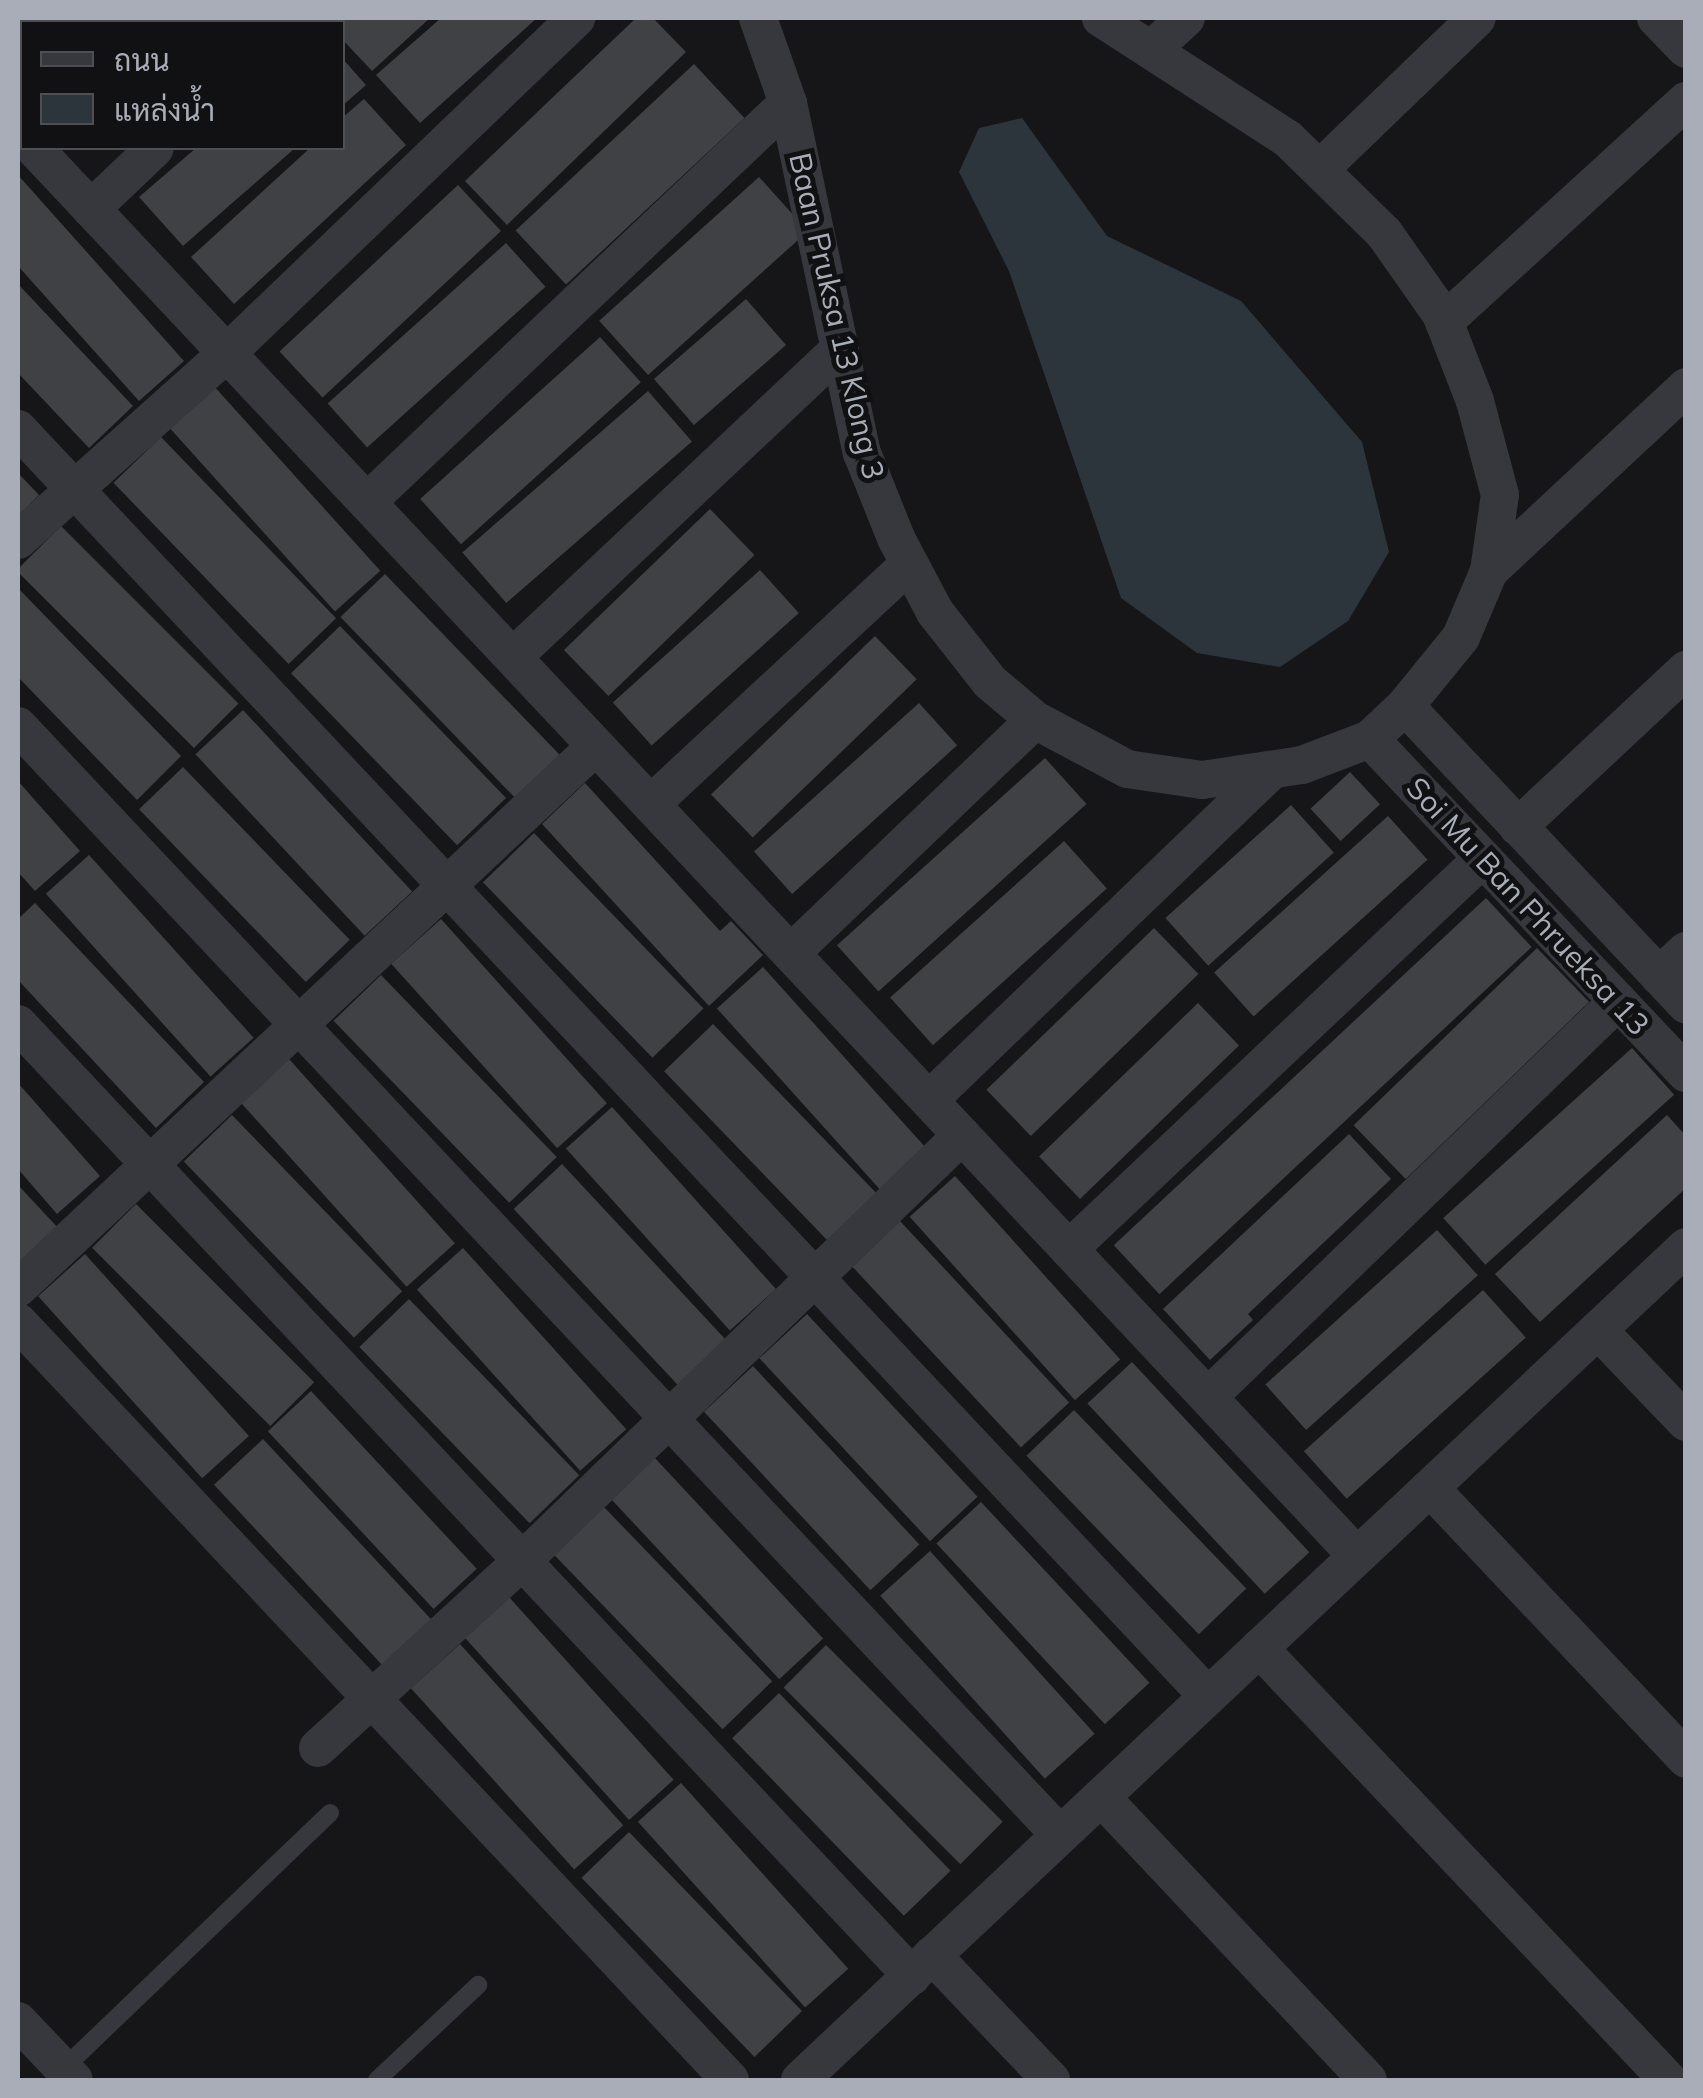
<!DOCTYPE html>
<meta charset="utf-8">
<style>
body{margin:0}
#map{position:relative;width:1703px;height:2098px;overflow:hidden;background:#161618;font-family:Mulish,Sarabun,sans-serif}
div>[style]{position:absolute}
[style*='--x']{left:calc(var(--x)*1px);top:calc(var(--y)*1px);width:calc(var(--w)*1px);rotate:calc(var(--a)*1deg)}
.water>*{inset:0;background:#2c353c}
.building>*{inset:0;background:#404145;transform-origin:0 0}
.service>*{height:18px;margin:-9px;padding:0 9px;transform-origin:9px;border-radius:9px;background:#37383d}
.minor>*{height:38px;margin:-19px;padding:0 19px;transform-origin:19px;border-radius:19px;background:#37383d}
span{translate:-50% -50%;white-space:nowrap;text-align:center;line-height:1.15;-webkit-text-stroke:10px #111113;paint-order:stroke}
.street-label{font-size:30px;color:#a8adb8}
.frame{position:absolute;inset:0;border:20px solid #a8adb8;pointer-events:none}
.legend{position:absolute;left:20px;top:20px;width:325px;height:130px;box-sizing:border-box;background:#111113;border:2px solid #4d4f55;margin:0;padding:12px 18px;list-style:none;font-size:30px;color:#a8adb8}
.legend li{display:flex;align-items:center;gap:20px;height:50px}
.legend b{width:50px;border:2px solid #4d4f55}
</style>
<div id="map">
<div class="water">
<i style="clip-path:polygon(1022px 118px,1107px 236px,1241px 301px,1362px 442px,1389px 552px,1348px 621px,1280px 667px,1197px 653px,1121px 598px,1009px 271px,959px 172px,979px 128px)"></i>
</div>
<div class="building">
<i style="left:38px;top:18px;width:93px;height:6px"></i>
<i style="left:143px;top:18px;width:99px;height:7px"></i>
<i style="clip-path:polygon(330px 18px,430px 18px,372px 71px,342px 39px,342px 22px,325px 22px)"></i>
<i style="clip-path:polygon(441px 18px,537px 18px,420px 123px,376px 75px)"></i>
<i style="clip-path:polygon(636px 18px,653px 18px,686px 52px,507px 225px,465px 181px)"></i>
<i style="clip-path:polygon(22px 32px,22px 77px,18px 72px,18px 37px)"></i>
<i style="clip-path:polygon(342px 58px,366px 85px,342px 106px)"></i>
<i style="left:694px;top:64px;width:74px;height:244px;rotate:47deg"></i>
<i style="clip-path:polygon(364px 99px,406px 145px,234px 304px,191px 257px,310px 148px,342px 148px,342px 118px)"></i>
<i style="clip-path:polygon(196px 148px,295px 148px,183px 246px,139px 197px)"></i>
<i style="clip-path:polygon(18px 175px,184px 361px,139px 401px,18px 266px)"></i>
<i style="left:759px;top:177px;width:73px;height:215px;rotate:48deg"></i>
<i style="left:458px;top:185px;width:63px;height:244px;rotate:47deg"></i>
<i style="left:506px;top:243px;width:59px;height:240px;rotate:48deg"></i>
<i style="clip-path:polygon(18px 284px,133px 406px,89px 448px,18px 373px)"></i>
<i style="left:746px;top:299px;width:61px;height:122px;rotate:49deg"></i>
<i style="left:600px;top:337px;width:61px;height:242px;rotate:48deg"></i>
<i style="left:213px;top:385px;width:250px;height:61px;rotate:48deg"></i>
<i style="left:648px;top:391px;width:67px;height:246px;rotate:49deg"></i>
<i style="left:161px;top:437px;width:252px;height:66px;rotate:46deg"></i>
<i style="clip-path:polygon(18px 473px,39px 495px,18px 516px)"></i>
<i style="left:710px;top:509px;width:64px;height:203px;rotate:46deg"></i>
<i style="left:61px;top:526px;width:251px;height:63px;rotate:45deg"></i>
<i style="left:760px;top:570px;width:58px;height:198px;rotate:48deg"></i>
<i style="left:385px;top:574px;width:260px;height:62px;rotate:46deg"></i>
<i style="clip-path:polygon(18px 588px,181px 756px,137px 800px,18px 677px)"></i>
<i style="left:340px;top:626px;width:239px;height:68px;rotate:46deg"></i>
<i style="left:875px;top:636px;width:60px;height:228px;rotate:46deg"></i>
<i style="left:919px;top:703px;width:57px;height:222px;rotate:48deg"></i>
<i style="left:243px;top:710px;width:248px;height:65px;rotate:47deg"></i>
<i style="left:1045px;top:758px;width:62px;height:280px;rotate:48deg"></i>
<i style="left:183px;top:767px;width:240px;height:61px;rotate:46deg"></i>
<i style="left:1350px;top:772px;width:44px;height:54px;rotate:47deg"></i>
<i style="clip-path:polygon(18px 781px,80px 851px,35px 891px,18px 872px)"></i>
<i style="clip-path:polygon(585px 783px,720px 931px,731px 921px,763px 955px,709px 1006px,542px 824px)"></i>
<i style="left:1291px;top:805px;width:64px;height:169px;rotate:48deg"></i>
<i style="left:1388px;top:816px;width:59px;height:234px;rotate:48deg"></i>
<i style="left:534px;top:833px;width:244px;height:71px;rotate:46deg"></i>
<i style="left:1064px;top:841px;width:64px;height:234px;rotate:48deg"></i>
<i style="left:89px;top:855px;width:246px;height:58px;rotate:48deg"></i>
<i style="left:1486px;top:898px;width:67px;height:509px;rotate:47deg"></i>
<i style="clip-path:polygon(35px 903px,204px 1082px,156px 1128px,18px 980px,18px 919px)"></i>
<i style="left:441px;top:919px;width:248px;height:67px;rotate:48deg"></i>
<i style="left:1154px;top:928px;width:64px;height:233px;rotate:46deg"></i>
<i style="left:1537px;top:948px;width:75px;height:255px;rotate:46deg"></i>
<i style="left:763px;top:967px;width:248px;height:62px;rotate:48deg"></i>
<i style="left:381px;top:975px;width:253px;height:66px;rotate:46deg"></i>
<i style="left:1198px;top:1003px;width:59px;height:221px;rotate:46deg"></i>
<i style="left:713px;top:1024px;width:245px;height:68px;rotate:46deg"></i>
<i style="left:1632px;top:1048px;width:63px;height:254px;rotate:48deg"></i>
<i style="left:289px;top:1059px;width:248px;height:65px;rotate:48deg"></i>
<i style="clip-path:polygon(18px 1083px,100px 1176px,57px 1214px,18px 1169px)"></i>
<i style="left:612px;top:1107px;width:245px;height:62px;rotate:48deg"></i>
<i style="left:232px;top:1115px;width:245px;height:67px;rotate:46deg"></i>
<i style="clip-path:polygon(1667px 1115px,1686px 1136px,1686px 1188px,1540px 1322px,1495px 1274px)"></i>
<i style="clip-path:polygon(1349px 1134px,1391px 1179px,1248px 1314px,1253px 1320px,1210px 1360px,1163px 1309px)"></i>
<i style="left:562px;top:1164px;width:246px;height:66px;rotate:47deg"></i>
<i style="left:955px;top:1176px;width:247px;height:61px;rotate:48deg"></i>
<i style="clip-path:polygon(18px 1185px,60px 1230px,18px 1270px)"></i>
<i style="left:136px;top:1204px;width:252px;height:62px;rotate:45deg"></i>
<i style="left:900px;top:1221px;width:248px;height:66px;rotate:47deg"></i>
<i style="left:1437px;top:1230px;width:61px;height:231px;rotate:48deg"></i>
<i style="left:463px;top:1248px;width:244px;height:62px;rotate:48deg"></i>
<i style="left:85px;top:1254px;width:245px;height:63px;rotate:48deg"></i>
<i style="left:1483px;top:1290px;width:64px;height:241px;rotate:48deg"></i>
<i style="left:409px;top:1299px;width:245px;height:69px;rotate:46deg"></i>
<i style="left:807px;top:1314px;width:250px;height:65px;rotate:47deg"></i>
<i style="left:1132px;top:1362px;width:260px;height:61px;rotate:47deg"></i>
<i style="left:753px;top:1366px;width:244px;height:67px;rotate:47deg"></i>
<i style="left:311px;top:1391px;width:243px;height:59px;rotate:47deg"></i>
<i style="left:1074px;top:1410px;width:248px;height:66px;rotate:46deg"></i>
<i style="left:263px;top:1439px;width:253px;height:67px;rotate:47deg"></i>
<i style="left:654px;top:1457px;width:248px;height:60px;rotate:47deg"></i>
<i style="left:981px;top:1502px;width:247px;height:61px;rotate:47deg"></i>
<i style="left:602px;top:1505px;width:245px;height:69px;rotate:46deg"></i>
<i style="left:930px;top:1551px;width:246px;height:67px;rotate:48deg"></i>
<i style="left:509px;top:1597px;width:246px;height:60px;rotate:48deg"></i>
<i style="left:460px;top:1644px;width:244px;height:66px;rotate:48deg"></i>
<i style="left:826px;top:1645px;width:250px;height:60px;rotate:45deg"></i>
<i style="left:779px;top:1693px;width:247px;height:65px;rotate:46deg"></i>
<i style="left:681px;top:1783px;width:250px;height:58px;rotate:48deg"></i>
<i style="left:629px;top:1832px;width:249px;height:66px;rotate:46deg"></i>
</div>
<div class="service">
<i style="--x:63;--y:2069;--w:370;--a:-43.8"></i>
<i style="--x:377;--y:2080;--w:139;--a:-43.2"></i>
</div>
<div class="minor">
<i style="--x:758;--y:18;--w:90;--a:70.6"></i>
<i style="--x:788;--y:103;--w:358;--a:78.1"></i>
<i style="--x:862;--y:453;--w:92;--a:68.2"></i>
<i style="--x:896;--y:538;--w:84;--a:62.2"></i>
<i style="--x:935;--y:612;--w:89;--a:51.8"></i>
<i style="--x:990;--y:682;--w:59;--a:40.2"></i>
<i style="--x:1035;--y:720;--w:104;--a:28"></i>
<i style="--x:1127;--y:769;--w:76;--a:8.3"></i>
<i style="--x:1202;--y:780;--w:101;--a:-8.5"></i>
<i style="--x:1302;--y:765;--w:73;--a:-20.9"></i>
<i style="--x:1370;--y:739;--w:48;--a:-43.3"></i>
<i style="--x:1405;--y:706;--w:89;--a:-50.9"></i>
<i style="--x:1461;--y:637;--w:72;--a:-67"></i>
<i style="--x:1489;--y:571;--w:77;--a:-81.8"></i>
<i style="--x:1500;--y:495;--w:97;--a:-104.9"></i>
<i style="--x:1475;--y:401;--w:93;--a:-111.3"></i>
<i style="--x:1441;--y:314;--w:99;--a:-125.1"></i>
<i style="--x:1384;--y:233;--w:134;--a:-135.6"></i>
<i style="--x:1288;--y:139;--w:223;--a:-147.1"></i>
<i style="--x:1656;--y:18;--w:43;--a:45.9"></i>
<i style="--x:287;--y:22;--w:7;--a:-34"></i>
<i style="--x:1152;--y:49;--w:46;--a:-42.4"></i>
<i style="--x:34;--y:148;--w:1932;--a:46.78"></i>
<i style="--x:1321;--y:168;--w:216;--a:-43.9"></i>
<i style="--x:91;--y:209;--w:88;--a:-43.6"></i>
<i style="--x:1444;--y:322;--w:328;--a:-42.4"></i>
<i style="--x:18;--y:429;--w:1738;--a:46.8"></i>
<i style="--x:367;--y:502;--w:580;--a:-43.46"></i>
<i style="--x:18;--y:540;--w:280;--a:-41.8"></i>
<i style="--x:227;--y:353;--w:484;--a:-43.8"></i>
<i style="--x:1489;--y:571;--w:270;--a:-43"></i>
<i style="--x:513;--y:657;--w:449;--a:-43.3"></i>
<i style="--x:1405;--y:706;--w:410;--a:46.7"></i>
<i style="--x:18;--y:726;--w:1522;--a:46.78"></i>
<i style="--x:1370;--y:739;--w:460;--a:46.6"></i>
<i style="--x:651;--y:804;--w:352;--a:-42.9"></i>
<i style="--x:1518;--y:827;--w:230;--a:-43.1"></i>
<i style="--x:791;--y:953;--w:337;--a:-43.7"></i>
<i style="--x:1659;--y:976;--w:37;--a:-43"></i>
<i style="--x:18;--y:1024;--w:1306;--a:46.8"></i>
<i style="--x:929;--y:1100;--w:476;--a:-43.9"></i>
<i style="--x:1069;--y:1249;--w:569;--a:-43.36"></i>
<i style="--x:18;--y:1288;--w:792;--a:-43.16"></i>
<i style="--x:18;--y:1322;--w:1040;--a:46.79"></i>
<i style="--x:1598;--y:1330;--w:127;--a:46.3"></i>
<i style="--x:1208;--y:1397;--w:570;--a:-44"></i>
<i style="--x:1430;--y:1488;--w:373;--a:46.6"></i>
<i style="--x:1259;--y:1648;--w:595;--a:46.57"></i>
<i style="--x:318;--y:1748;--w:277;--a:-42.5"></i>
<i style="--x:522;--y:1561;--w:612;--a:-44.07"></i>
<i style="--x:1101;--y:1797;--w:389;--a:46.7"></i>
<i style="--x:932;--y:1955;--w:173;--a:46.4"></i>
<i style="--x:18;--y:2021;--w:81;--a:46.5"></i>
<i style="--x:800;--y:2080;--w:1216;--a:-43.23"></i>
</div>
<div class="street-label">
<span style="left:837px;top:316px;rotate:77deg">Baan Pruksa 13 Klong 3</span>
<span style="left:1528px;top:906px;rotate:47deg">Soi Mu Ban Phrueksa 13</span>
</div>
<div class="frame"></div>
<ul class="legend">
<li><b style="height:12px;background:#37383d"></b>ถนน</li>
<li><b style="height:28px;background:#2c353c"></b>แหล่งน้ำ</li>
</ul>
</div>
